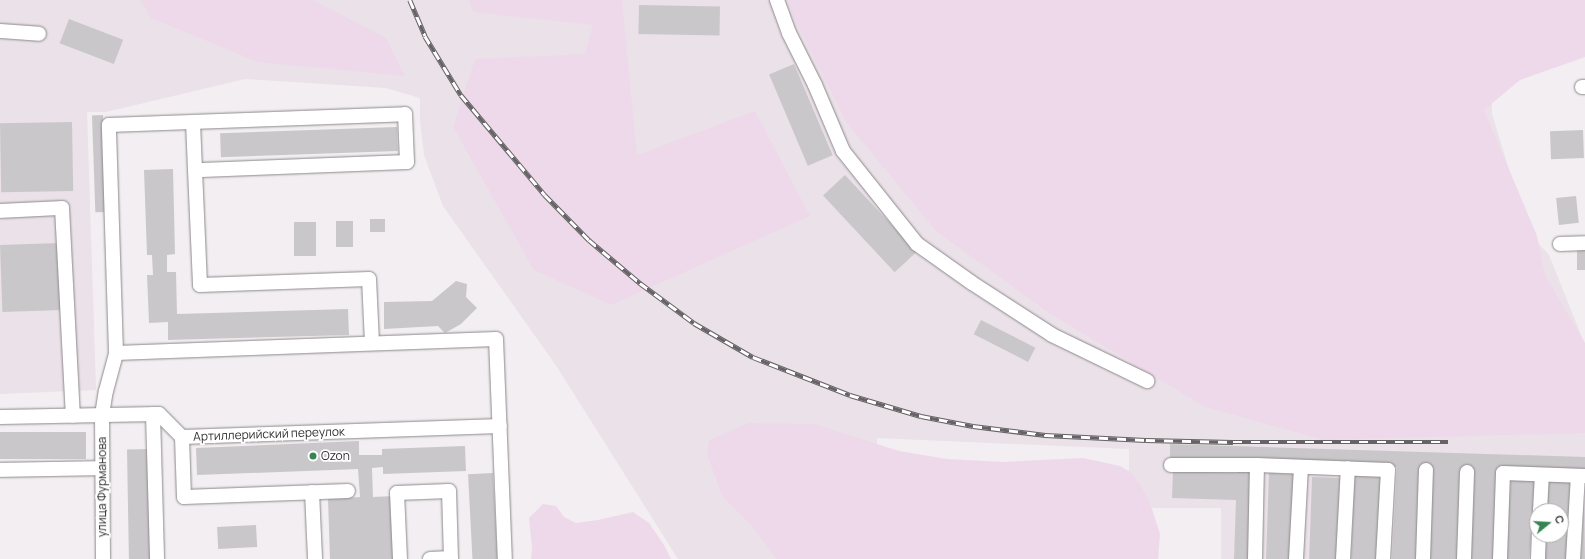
<!DOCTYPE html>
<meta charset="utf-8">
<style>
body{margin:0}
#map{position:relative;width:1585px;height:559px;overflow:hidden;background:#f2eef1;font-family:Manrope,sans-serif}
div>[style]{position:absolute}
[style*='--x']{left:calc(var(--x)*1px);top:calc(var(--y)*1px);width:calc(var(--w)*1px);rotate:calc(var(--a)*1deg)}
.built>*{inset:0;background:#ebe1e9}
.green>*{inset:0;background:#eed9ea}
.building>*{inset:0;background:#cac7ca;transform-origin:0 0}
.roads{filter:drop-shadow(0 0 1px #8c898b) drop-shadow(0 0 1px #8c898b)}
.minor>*{height:14px;margin:-7px;padding:0 7px;transform-origin:7px;border-radius:7px;background:#fff}
.rail>*{height:4.5px;margin-top:-2.25px;transform-origin:0;background:repeating-linear-gradient(90deg,#fff 0 9px,#656365 0 18px);box-sizing:border-box;border-block:1px solid #656365}
.dots>*{width:11px;height:11px;translate:-50% -50%;box-sizing:border-box;border:2px solid #fff;border-radius:50%}
span{translate:-50% -50%;white-space:nowrap;text-align:center;line-height:1.15;-webkit-text-stroke:3.5px #fff;paint-order:stroke}
.street-label{font-size:12px;color:#313031}
.poi-label{font-size:12px;color:#313031}
.left{translate:0 -50%;text-align:left}
.north{position:absolute;left:1529px;top:503px;width:40px;height:40px;box-sizing:border-box;background:#fff;border:1px solid #adacad;border-radius:50%;rotate:72deg;font-size:11px;font-weight:700;line-height:16px;text-align:center;color:#313031}
.north::after{content:'';display:block;margin:auto;width:14px;height:18px;background:#378453;clip-path:polygon(50% 0,100% 100%,50% 72%,0 100%)}
</style>
<div id="map">
<div class="built">
<i style="clip-path:polygon(evenodd,0 0,1461px 0,1491px 73px,1492px 114px,1528px 232px,1549px 255px,1585px 345px,1585px 559px,1221px 559px,1221px 508px,1129px 508px,1129px 449px,877px 438px,871px 559px,678px 559px,557px 367px,443px 206px,424px 155px,420px 121px,420px 98px,386px 88px,245px 79px,106px 112px,87px 112px,96px 390px,0 394px,0 0,1537px 511px,1561px 511px,1561px 535px,1537px 535px,1537px 511px)"></i>
</div>
<div class="green">
<i style="clip-path:polygon(140px 0,313px 0,386px 38px,405px 76px,258px 62px,151px 18px)"></i>
<i style="clip-path:polygon(469px 0,622px 0,637px 155px,755px 111px,810px 216px,611px 305px,534px 270px,453px 127px,475px 59px,585px 54px,593px 25px,473px 12px)"></i>
<i style="clip-path:polygon(788px 0,1585px 0,1585px 57px,1520px 80px,1484px 110px,1537px 236px,1545px 275px,1585px 343px,1585px 433px,1324px 440px,1205px 407px,1049px 313px,936px 231px,846px 122px,794px 18px)"></i>
<i style="clip-path:polygon(749px 423px,814px 424px,899px 451px,947px 459px,1003px 462px,1083px 458px,1120px 466px,1132px 473px,1148px 497px,1160px 534px,1158px 559px,776px 559px,752px 526px,722px 496px,707px 454px,709px 440px)"></i>
<i style="clip-path:polygon(543px 504px,556px 506px,564px 517px,576px 523px,598px 520px,633px 512px,649px 523px,664px 545px,671px 559px,531px 559px,532px 547px,529px 518px)"></i>
</div>
<div class="building">
<i style="left:639px;top:5px;width:81px;height:29px;rotate:1deg"></i>
<i style="left:69px;top:19px;width:58px;height:26px;rotate:21deg"></i>
<i style="left:794px;top:64px;width:99px;height:27px;rotate:67deg"></i>
<i style="left:103px;top:115px;width:97px;height:11px;rotate:88deg"></i>
<i style="left:72px;top:122px;width:69px;height:72px;rotate:89deg"></i>
<i style="left:397px;top:127px;width:24px;height:177px;rotate:88deg"></i>
<i style="left:1583px;top:130px;width:28px;height:33px;rotate:88deg"></i>
<i style="clip-path:polygon(173px 169px,175px 254px,167px 255px,167px 272px,176px 272px,177px 314px,348px 309px,349px 335px,168px 340px,168px 322px,149px 323px,147px 275px,153px 275px,152px 255px,147px 255px,144px 170px)"></i>
<i style="left:845px;top:175px;width:105px;height:30px;rotate:47deg"></i>
<i style="left:1576px;top:196px;width:27px;height:20px;rotate:84deg"></i>
<i style="left:370px;top:219px;width:15px;height:13px"></i>
<i style="left:336px;top:221px;width:17px;height:26px"></i>
<i style="left:294px;top:222px;width:22px;height:34px"></i>
<i style="left:59px;top:243px;width:67px;height:59px;rotate:88deg"></i>
<i style="left:1577px;top:249px;width:8px;height:21px"></i>
<i style="clip-path:polygon(456px 281px,467px 284px,466px 297px,477px 308px,461px 324px,445px 333px,438px 326px,384px 329px,384px 302px,432px 301px)"></i>
<i style="left:981px;top:320px;width:61px;height:16px;rotate:27deg"></i>
<i style="left:86px;top:432px;width:27px;height:86px;rotate:90deg"></i>
<i style="clip-path:polygon(359px 441px,359px 455px,382px 455px,382px 449px,465px 446px,466px 471px,383px 474px,383px 467px,372px 468px,373px 497px,394px 496px,397px 559px,330px 559px,328px 499px,360px 497px,358px 469px,197px 475px,196px 448px)"></i>
<i style="clip-path:polygon(1170px 444px,1585px 457px,1585px 473px,1498px 470px,1495px 559px,1471px 559px,1474px 470px,1460px 469px,1457px 559px,1430px 559px,1433px 468px,1422px 468px,1418px 559px,1392px 559px,1397px 467px,1170px 460px)"></i>
<i style="left:151px;top:449px;width:110px;height:24px;rotate:89deg"></i>
<i style="clip-path:polygon(1237px 469px,1252px 470px,1249px 559px,1234px 559px,1236px 500px,1172px 498px,1173px 471px,1237px 473px)"></i>
<i style="left:493px;top:473px;width:86px;height:25px;rotate:87deg"></i>
<i style="left:1269px;top:473px;width:26px;height:86px;rotate:2deg"></i>
<i style="left:1354px;top:476px;width:27px;height:83px;rotate:2deg"></i>
<i style="left:1312px;top:477px;width:28px;height:82px;rotate:2deg"></i>
<i style="clip-path:polygon(1546px 478px,1571px 479px,1568px 559px,1543px 559px,1544px 535px,1561px 535px,1561px 511px,1545px 511px)"></i>
<i style="left:1511px;top:479px;width:25px;height:80px;rotate:5deg"></i>
<i style="clip-path:polygon(1584px 502px,1585px 559px,1581px 559px)"></i>
<i style="left:256px;top:525px;width:22px;height:39px;rotate:87deg"></i>
</div>
<div class="roads">
<div class="minor">
<i style="--x:777;--y:0;--w:35;--a:70"></i>
<i style="--x:789;--y:33;--w:58;--a:63.4"></i>
<i style="--x:815;--y:85;--w:72;--a:67"></i>
<i style="--x:843;--y:151;--w:119;--a:51.5"></i>
<i style="--x:917;--y:244;--w:67;--a:35.3"></i>
<i style="--x:972;--y:283;--w:95;--a:33"></i>
<i style="--x:1052;--y:335;--w:106;--a:25.8"></i>
<i style="--x:0;--y:31;--w:39;--a:4"></i>
<i style="--x:1582;--y:87;--w:3;--a:0"></i>
<i style="--x:193;--y:122;--w:48;--a:87.6"></i>
<i style="--x:0;--y:211;--w:62;--a:-2.8"></i>
<i style="--x:62;--y:208;--w:208;--a:87"></i>
<i style="--x:1560;--y:244;--w:25;--a:-2"></i>
<i style="--x:116;--y:353;--w:380;--a:-2.1"></i>
<i style="--x:496;--y:339;--w:220;--a:87.7"></i>
<i style="--x:153;--y:414;--w:145;--a:88.4"></i>
<i style="--x:0;--y:417;--w:159;--a:-1.1"></i>
<i style="--x:159;--y:414;--w:33;--a:45"></i>
<i style="--x:182;--y:437;--w:318;--a:-2"></i>
<i style="--x:182;--y:437;--w:60;--a:88.1"></i>
<i style="--x:184;--y:497;--w:164;--a:-2.1"></i>
<i style="--x:1171;--y:465;--w:86;--a:0"></i>
<i style="--x:1257;--y:465;--w:131;--a:2.2"></i>
<i style="--x:1388;--y:470;--w:89;--a:93.2"></i>
<i style="--x:0;--y:470;--w:102;--a:-1.1"></i>
<i style="--x:312;--y:492;--w:67;--a:87.4"></i>
<i style="--x:1540;--y:511;--w:36;--a:-87"></i>
<i style="--x:103;--y:559;--w:144;--a:-90.4"></i>
<i style="--x:102;--y:415;--w:24;--a:-81"></i>
<i style="--x:106;--y:391;--w:39;--a:-75"></i>
<i style="--x:116;--y:353;--w:228;--a:-91.8"></i>
<i style="--x:109;--y:125;--w:296;--a:-2.1"></i>
<i style="--x:405;--y:114;--w:48;--a:87.6"></i>
<i style="--x:407;--y:162;--w:212;--a:177.8"></i>
<i style="--x:195;--y:170;--w:115;--a:87.5"></i>
<i style="--x:200;--y:285;--w:169;--a:-2"></i>
<i style="--x:369;--y:279;--w:64;--a:87.3"></i>
<i style="--x:400;--y:559;--w:66;--a:-92.6"></i>
<i style="--x:397;--y:493;--w:52;--a:-2.2"></i>
<i style="--x:449;--y:491;--w:68;--a:88.3"></i>
<i style="--x:430;--y:559;--w:21;--a:-3"></i>
<i style="--x:1255;--y:559;--w:94;--a:-88.8"></i>
<i style="--x:1296;--y:559;--w:92;--a:-86.9"></i>
<i style="--x:1343;--y:559;--w:91;--a:-86.9"></i>
<i style="--x:1423;--y:559;--w:89;--a:-88.1"></i>
<i style="--x:1464;--y:559;--w:87;--a:-88"></i>
<i style="--x:1500;--y:559;--w:86;--a:-88"></i>
<i style="--x:1503;--y:473;--w:82;--a:2.1"></i>
<i style="--x:1538;--y:559;--w:24;--a:-88"></i>
<i style="--x:1573;--y:559;--w:83;--a:-86.6"></i>
</div>
</div>
<div class="rail">
<i style="--x:410;--y:0;--w:39;--a:67"></i>
<i style="--x:425;--y:36;--w:69;--a:58.6"></i>
<i style="--x:461;--y:95;--w:131;--a:50"></i>
<i style="--x:545;--y:195;--w:63;--a:45.6"></i>
<i style="--x:589;--y:240;--w:67;--a:40.1"></i>
<i style="--x:640;--y:283;--w:67;--a:36.5"></i>
<i style="--x:694;--y:323;--w:68;--a:30"></i>
<i style="--x:753;--y:357;--w:104;--a:21.4"></i>
<i style="--x:850;--y:395;--w:74;--a:16.5"></i>
<i style="--x:921;--y:416;--w:53;--a:10.9"></i>
<i style="--x:973;--y:426;--w:73;--a:7.1"></i>
<i style="--x:1045;--y:435;--w:101;--a:2.8"></i>
<i style="--x:1146;--y:440;--w:87;--a:1.3"></i>
<i style="--x:1233;--y:442;--w:215;--a:0"></i>
</div>
<div class="dots">
<i style="left:313px;top:456px;background:#378453"></i>
</div>
<div class="street-label">
<span style="left:269px;top:434px;rotate:-2deg">Артиллерийский переулок</span>
<span style="left:102px;top:487px;rotate:-90deg">улица Фурманова</span>
</div>
<div class="poi-label">
<span class="left" style="left:321px;top:456px">Ozon</span>
</div>
<div class="north">С</div>
</div>
